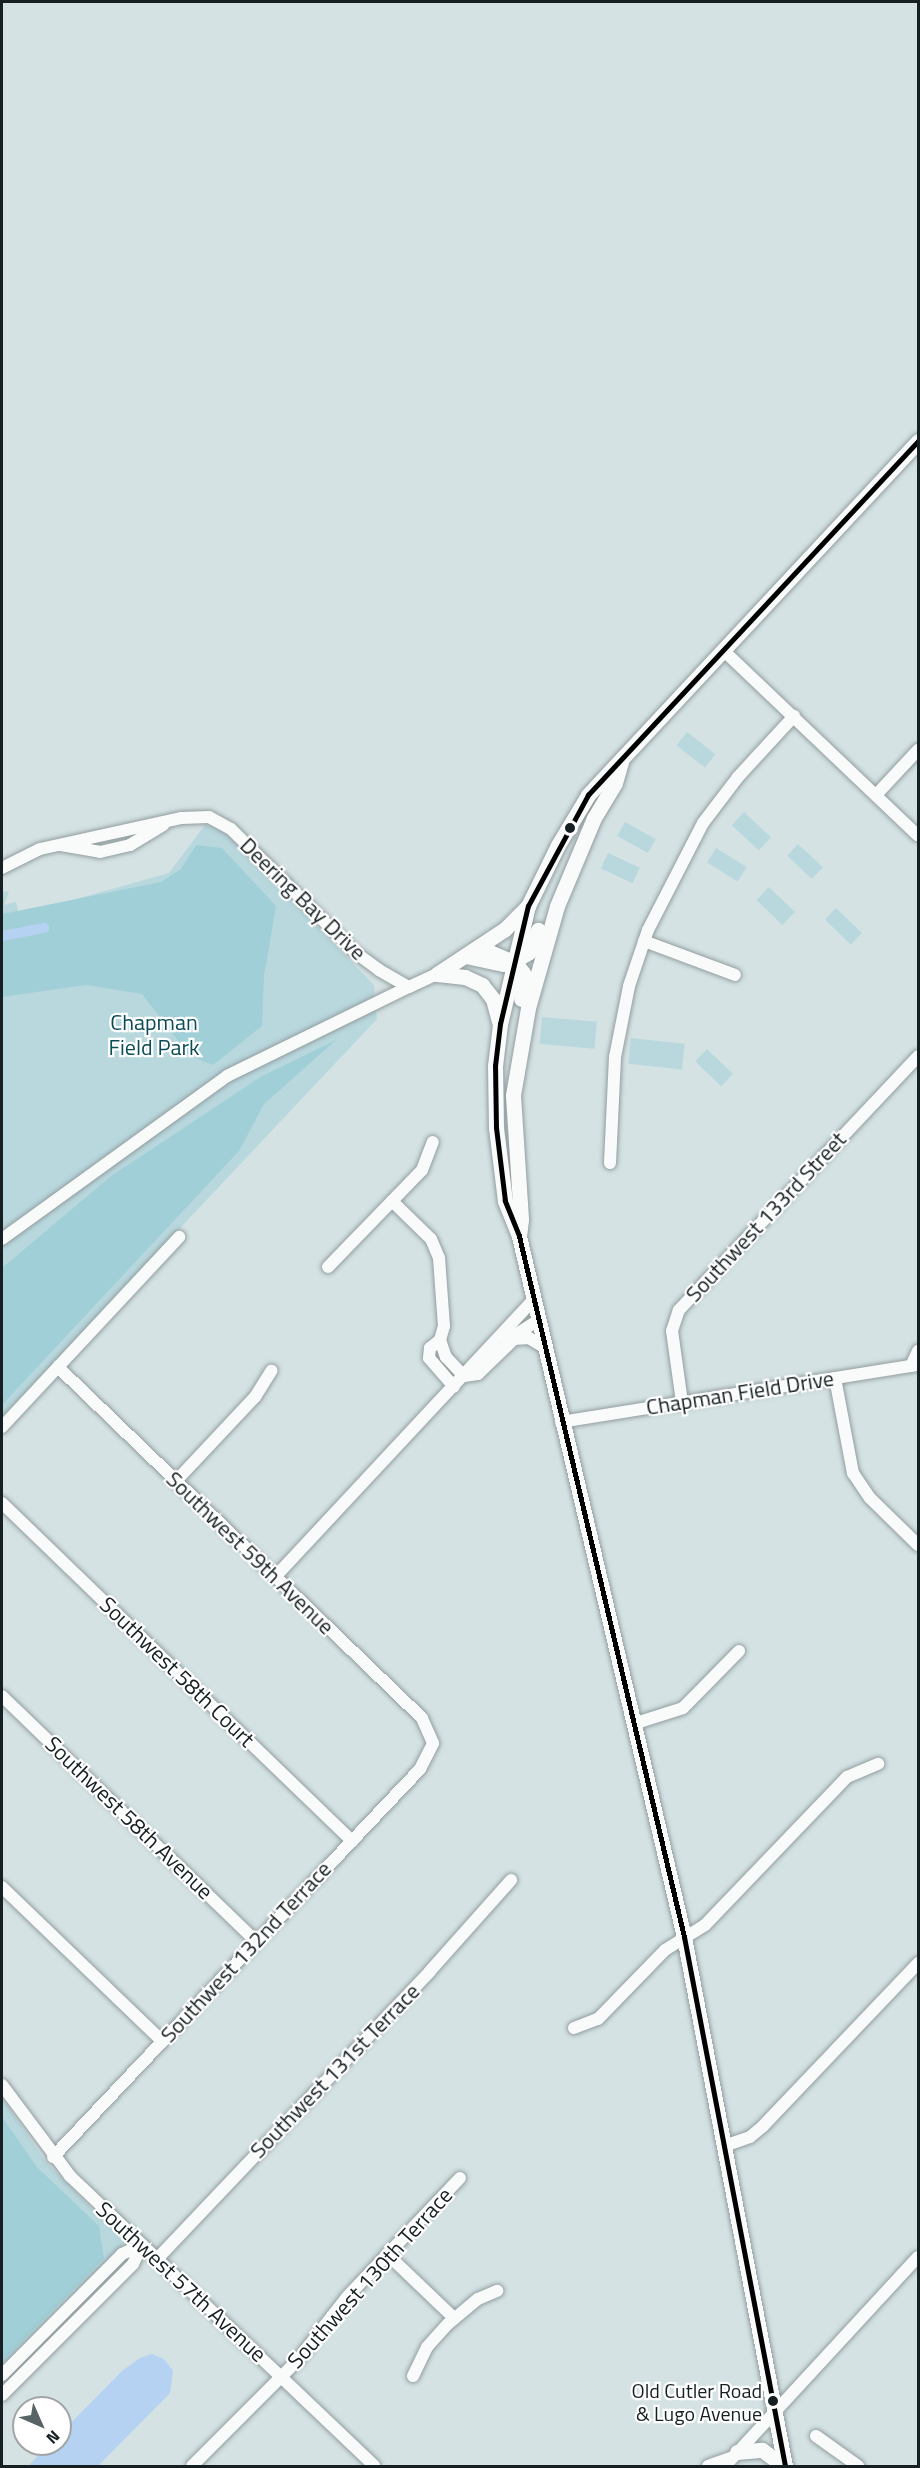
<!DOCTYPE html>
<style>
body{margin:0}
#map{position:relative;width:920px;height:2468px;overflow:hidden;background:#d4e2e4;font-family:"Titillium Web",sans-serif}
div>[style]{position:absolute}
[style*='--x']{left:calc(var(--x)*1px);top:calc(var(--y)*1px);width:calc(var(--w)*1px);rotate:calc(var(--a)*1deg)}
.green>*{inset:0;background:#b8d8de;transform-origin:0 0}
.forest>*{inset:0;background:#a1cfd7}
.water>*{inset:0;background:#b5d2f2}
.canal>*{height:10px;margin:-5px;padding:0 5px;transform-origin:5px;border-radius:5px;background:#b5d2f2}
.roads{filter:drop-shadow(0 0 2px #939d9f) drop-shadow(0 0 2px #939d9f)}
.minor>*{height:12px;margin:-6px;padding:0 6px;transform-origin:6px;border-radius:6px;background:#f9fbfb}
.major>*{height:15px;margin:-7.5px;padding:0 7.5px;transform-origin:7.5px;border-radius:7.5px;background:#f9fbfb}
.bus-1>*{height:4.5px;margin:-2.25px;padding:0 2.25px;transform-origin:2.25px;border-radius:2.25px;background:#000}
.dots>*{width:16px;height:16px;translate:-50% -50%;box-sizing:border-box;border:3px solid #fff;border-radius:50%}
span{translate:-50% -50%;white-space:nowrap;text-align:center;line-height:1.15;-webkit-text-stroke:4.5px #fff;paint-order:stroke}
.bus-label{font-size:20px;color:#161f21}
.right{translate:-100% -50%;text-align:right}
.street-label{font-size:22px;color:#161f21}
.park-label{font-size:22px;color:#0b4c56}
.frame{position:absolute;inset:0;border:3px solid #161f21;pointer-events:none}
.north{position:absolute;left:12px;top:2396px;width:60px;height:60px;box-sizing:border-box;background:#fff;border:2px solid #a2a5a6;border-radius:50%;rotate:135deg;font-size:16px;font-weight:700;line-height:24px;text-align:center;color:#161f21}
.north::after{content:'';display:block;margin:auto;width:21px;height:27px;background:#586365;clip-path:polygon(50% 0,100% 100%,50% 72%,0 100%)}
</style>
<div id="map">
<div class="green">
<i style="left:687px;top:732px;width:36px;height:17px;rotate:38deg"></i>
<i style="left:744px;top:812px;width:37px;height:18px;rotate:43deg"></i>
<i style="left:625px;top:822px;width:35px;height:16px;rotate:29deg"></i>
<i style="clip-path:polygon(205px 825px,219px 828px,231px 839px,374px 985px,377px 1019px,2px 1417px,2px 891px,9px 892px,4px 905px,16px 902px,19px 915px,169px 873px)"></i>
<i style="left:798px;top:844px;width:34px;height:16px;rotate:43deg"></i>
<i style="left:716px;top:848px;width:36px;height:17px;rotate:32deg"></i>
<i style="left:608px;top:853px;width:35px;height:17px;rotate:25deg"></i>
<i style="left:769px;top:887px;width:36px;height:18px;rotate:44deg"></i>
<i style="left:836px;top:908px;width:36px;height:16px;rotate:44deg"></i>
<i style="left:542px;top:1017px;width:55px;height:27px;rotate:5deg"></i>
<i style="left:631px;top:1038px;width:54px;height:26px;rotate:6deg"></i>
<i style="left:707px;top:1049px;width:36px;height:17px;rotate:44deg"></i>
<i style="clip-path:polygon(2px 2098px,46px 2162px,125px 2243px,2px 2368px)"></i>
</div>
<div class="forest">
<i style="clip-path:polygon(196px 845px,222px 848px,276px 906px,264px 976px,262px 1026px,213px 1065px,190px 1056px,142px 994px,86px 985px,2px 997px,2px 914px,161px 882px,181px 869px)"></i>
<i style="clip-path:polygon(336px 1040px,264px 1104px,239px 1151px,2px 1405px,2px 1268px,111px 1176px,262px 1076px)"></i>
<i style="clip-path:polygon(2px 2117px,37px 2167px,99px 2226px,104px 2258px,2px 2362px)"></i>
</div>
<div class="water">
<i style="clip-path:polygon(152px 2354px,164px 2359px,173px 2371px,170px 2393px,98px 2466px,28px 2466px,50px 2444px,60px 2444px,60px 2434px,122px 2371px,140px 2358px)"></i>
</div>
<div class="canal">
<i style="--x:2;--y:936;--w:43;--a:-10.8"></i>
</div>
<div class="roads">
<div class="minor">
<i style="--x:723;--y:650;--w:269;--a:43.6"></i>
<i style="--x:876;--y:795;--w:62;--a:-47"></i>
<i style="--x:61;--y:845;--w:40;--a:10"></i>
<i style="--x:100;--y:852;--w:31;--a:-13"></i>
<i style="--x:130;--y:845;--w:39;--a:-31"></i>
<i style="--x:2;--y:868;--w:42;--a:-26.6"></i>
<i style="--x:40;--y:849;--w:144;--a:-12.4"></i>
<i style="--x:181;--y:818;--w:28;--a:-2"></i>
<i style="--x:209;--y:817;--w:25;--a:29"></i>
<i style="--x:231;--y:829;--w:176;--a:44.8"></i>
<i style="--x:356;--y:953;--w:29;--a:36"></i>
<i style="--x:379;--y:970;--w:34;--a:30"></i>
<i style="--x:409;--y:987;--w:40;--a:-25"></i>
<i style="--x:644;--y:941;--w:97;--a:20.5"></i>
<i style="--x:466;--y:958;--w:39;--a:12"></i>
<i style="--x:504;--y:966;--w:11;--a:-27"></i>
<i style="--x:514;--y:961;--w:25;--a:-157"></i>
<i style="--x:491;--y:951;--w:21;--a:169"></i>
<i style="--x:610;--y:1163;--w:106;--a:-87.3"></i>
<i style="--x:615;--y:1057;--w:72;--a:-78.8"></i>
<i style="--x:629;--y:986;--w:59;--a:-71.3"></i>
<i style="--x:648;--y:930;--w:120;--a:-62.8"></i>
<i style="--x:703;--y:823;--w:58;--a:-52.7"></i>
<i style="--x:738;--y:777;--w:83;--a:-47.4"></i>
<i style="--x:392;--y:1201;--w:54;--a:44.3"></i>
<i style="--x:431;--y:1239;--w:21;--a:67"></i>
<i style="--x:439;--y:1258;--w:68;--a:85.8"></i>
<i style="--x:444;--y:1326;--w:15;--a:106"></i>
<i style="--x:440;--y:1340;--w:13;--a:141"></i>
<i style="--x:430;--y:1348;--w:10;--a:96"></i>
<i style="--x:429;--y:1358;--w:38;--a:49"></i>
<i style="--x:2;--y:1239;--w:278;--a:-35.9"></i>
<i style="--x:227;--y:1076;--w:203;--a:-26.1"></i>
<i style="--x:328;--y:1267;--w:135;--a:-45.9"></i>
<i style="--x:422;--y:1170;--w:30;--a:-69"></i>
<i style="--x:440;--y:1340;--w:18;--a:71"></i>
<i style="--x:446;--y:1357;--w:26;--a:47"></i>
<i style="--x:507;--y:1340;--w:36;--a:-32"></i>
<i style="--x:911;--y:1366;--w:17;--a:-65"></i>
<i style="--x:464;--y:1376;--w:14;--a:-8"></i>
<i style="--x:478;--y:1374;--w:50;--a:-44.2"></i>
<i style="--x:514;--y:1339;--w:15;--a:-4"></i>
<i style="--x:529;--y:1338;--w:17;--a:31"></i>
<i style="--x:835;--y:1378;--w:97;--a:79.3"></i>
<i style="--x:853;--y:1473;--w:30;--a:56"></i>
<i style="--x:870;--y:1498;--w:67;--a:44.4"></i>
<i style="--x:682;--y:1402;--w:72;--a:-98"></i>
<i style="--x:672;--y:1331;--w:22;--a:-72"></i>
<i style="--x:679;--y:1310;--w:349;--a:-46.7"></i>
<i style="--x:561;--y:1422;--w:362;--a:-9.1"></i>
<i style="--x:2;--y:1427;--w:260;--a:-47"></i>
<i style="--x:176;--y:1481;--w:115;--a:-46.8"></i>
<i style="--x:255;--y:1397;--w:31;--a:-58"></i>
<i style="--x:2;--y:1503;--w:487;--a:44"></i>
<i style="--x:275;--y:1577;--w:379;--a:-47"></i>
<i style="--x:2;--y:1696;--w:353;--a:44"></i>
<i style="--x:633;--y:1724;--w:52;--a:-17.7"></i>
<i style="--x:683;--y:1708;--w:80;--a:-45.5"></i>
<i style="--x:2;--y:1887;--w:222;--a:43.9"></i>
<i style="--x:574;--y:2028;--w:26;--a:-21"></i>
<i style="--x:598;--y:2019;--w:96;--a:-45.8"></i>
<i style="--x:665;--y:1950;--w:47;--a:-32"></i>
<i style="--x:705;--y:1925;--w:205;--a:-46.2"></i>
<i style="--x:847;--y:1777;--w:34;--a:-23"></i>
<i style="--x:2;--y:2085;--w:114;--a:53.2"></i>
<i style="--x:70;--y:2176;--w:420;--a:43.6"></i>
<i style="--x:727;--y:2145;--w:24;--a:-19"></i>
<i style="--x:750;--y:2137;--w:17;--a:-40"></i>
<i style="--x:763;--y:2126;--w:225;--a:-46.4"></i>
<i style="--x:53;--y:2157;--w:534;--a:-46.59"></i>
<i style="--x:420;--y:1769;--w:29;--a:-63"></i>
<i style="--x:433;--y:1743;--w:27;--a:-114"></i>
<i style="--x:422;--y:1718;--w:506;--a:-136.04"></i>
<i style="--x:387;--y:2254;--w:93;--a:43.7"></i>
<i style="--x:157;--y:2259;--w:397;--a:-46.5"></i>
<i style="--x:430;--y:1971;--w:122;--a:-48.3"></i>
<i style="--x:2;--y:2375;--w:170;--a:-45.2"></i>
<i style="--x:122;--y:2254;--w:22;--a:-24"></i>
<i style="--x:413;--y:2376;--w:32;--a:-64"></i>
<i style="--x:427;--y:2347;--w:31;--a:-48"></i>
<i style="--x:448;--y:2324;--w:39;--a:-40"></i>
<i style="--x:478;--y:2299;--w:21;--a:-23"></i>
<i style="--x:2;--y:2395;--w:185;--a:-45"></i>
<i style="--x:133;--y:2264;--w:21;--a:-65"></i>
<i style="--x:816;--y:2436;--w:52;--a:35.5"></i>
<i style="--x:192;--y:2466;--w:148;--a:-45"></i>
<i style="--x:297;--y:2361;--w:81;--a:-52"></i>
<i style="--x:347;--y:2297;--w:164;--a:-46.5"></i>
<i style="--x:708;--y:2466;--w:27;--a:-20"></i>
<i style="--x:725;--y:2466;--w:284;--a:-47.3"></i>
</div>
<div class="major">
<i style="--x:514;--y:961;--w:17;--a:-31"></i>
<i style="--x:529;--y:952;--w:24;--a:-68"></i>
<i style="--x:514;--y:961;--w:15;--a:53"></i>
<i style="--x:523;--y:973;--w:26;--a:94"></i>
<i style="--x:437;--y:974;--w:82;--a:-33.5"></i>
<i style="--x:505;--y:929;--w:33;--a:-45"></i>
<i style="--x:437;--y:974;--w:28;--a:6"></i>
<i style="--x:465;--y:977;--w:19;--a:25"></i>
<i style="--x:482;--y:985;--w:18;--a:52"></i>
<i style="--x:493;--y:999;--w:23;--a:75"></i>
<i style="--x:519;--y:1236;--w:17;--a:-83"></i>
<i style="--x:521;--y:1219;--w:124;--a:-93.7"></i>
<i style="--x:513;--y:1095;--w:88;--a:-80.2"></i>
<i style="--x:528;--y:1008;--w:106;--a:-74.1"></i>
<i style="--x:557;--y:906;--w:95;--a:-67.2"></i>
<i style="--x:594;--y:818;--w:41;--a:-59"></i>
<i style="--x:615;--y:783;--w:22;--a:-74"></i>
<i style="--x:737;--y:2452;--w:25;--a:-5"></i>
<i style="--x:762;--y:2450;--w:27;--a:36"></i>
<i style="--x:785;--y:2466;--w:539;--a:-100.81"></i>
<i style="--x:684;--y:1937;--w:720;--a:-103.25"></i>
<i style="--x:519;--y:1236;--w:38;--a:-112"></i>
<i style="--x:505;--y:1201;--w:74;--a:-97"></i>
<i style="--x:496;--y:1128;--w:62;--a:-90.9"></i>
<i style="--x:495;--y:1066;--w:42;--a:-83.2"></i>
<i style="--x:500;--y:1024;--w:121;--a:-76.7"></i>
<i style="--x:528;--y:906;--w:68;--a:-63.8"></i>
<i style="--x:558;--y:845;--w:58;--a:-59"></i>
<i style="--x:588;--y:795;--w:484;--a:-47"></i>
</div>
</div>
<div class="bus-1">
<i style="--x:785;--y:2466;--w:539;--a:-100.81"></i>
<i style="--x:684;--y:1937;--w:720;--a:-103.25"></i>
<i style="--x:519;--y:1236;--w:38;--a:-112"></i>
<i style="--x:505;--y:1201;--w:74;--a:-97"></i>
<i style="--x:496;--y:1128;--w:62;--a:-90.9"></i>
<i style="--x:495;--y:1066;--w:42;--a:-83.2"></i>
<i style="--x:500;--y:1024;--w:121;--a:-76.7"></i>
<i style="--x:528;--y:906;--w:126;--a:-61.6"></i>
<i style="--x:588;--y:795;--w:484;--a:-47"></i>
</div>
<div class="dots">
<i style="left:570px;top:828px;background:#161f21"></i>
<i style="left:773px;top:2401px;background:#161f21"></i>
</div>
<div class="bus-label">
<span class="right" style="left:762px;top:2402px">Old Cutler Road<br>&amp; Lugo Avenue</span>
</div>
<div class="street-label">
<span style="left:303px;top:899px;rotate:44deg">Deering Bay Drive</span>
<span style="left:766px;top:1217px;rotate:-47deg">Southwest 133rd Street</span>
<span style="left:740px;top:1393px;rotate:-9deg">Chapman Field Drive</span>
<span style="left:250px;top:1553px;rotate:44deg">Southwest 59th Avenue</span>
<span style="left:177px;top:1672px;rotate:44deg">Southwest 58th Court</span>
<span style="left:129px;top:1818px;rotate:44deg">Southwest 58th Avenue</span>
<span style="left:246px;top:1952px;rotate:-47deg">Southwest 132nd Terrace</span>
<span style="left:335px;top:2071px;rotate:-46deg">Southwest 131st Terrace</span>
<span style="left:370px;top:2278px;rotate:-48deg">Southwest 130th Terrace</span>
<span style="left:181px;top:2282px;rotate:43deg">Southwest 57th Avenue</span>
</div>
<div class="park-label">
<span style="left:154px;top:1035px">Chapman<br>Field Park</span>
</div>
<div class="frame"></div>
<div class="north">N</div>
</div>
